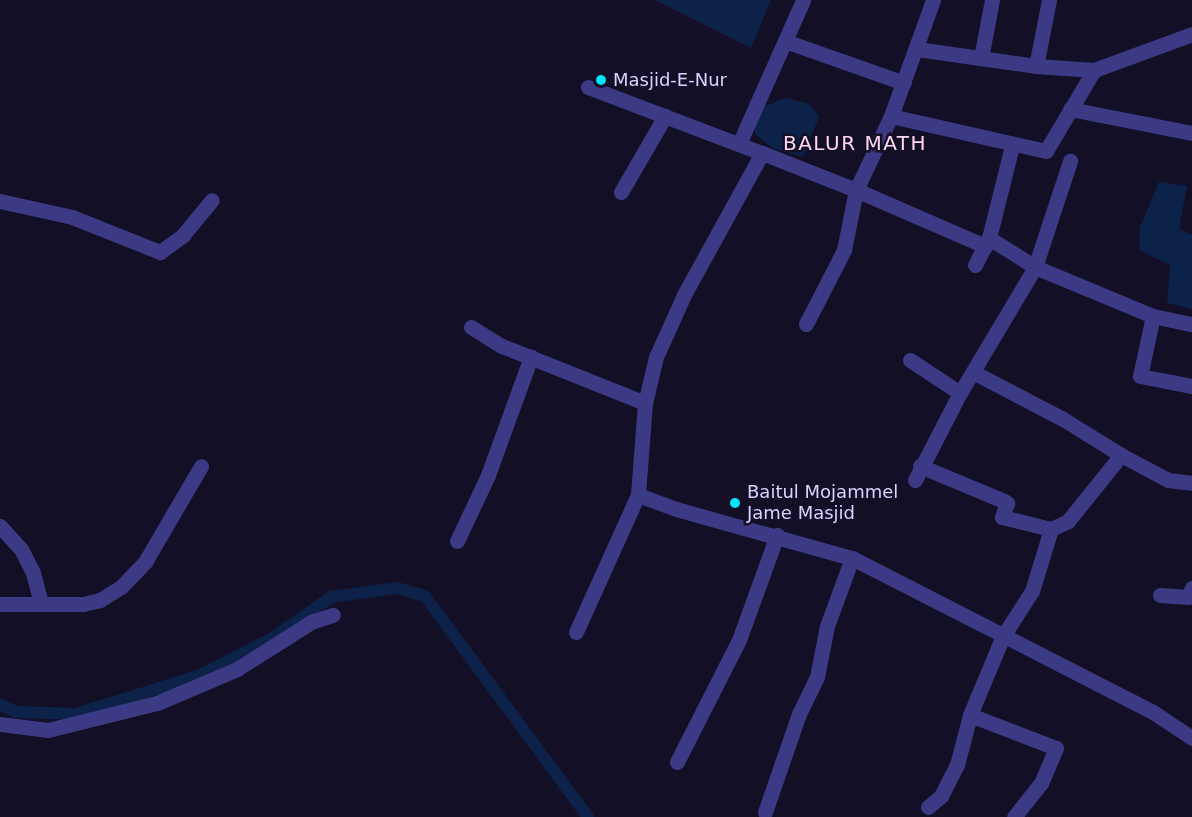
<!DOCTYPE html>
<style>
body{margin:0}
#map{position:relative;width:1192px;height:817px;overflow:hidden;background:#130f26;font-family:"DejaVu Sans",sans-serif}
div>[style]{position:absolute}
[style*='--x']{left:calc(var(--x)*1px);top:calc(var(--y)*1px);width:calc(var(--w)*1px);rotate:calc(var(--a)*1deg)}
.water>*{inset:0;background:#0c2248}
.canal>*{height:12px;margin:-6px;padding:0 6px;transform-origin:6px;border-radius:6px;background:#0c2248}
.minor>*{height:15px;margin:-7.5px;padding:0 7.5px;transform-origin:7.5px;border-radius:7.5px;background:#3d3a85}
.dots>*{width:16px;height:16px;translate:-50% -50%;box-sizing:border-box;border:3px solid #130f26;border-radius:50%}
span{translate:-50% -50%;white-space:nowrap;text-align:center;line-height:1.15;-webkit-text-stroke:5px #130f26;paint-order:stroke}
.poi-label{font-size:18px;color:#d9d4ff}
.left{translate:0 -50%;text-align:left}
.neighbourhood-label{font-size:20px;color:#ffd6f0;letter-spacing:1.5px}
</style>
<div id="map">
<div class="water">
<i style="clip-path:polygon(655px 0,771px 0,751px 48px)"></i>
<i style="clip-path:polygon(786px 98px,809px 104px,819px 117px,803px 157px,772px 148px,755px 134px,755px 122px,764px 106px)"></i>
<i style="clip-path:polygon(1159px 182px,1187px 186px,1179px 229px,1192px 235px,1192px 309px,1167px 303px,1170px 265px,1139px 250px,1140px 227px)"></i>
</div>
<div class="canal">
<i style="--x:0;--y:704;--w:18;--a:27"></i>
<i style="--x:16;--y:712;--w:60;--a:1.9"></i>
<i style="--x:76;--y:714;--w:128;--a:-17.3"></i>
<i style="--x:198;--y:676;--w:84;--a:-26.9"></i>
<i style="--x:273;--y:638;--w:71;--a:-35.3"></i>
<i style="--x:331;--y:597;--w:67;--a:-7.8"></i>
<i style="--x:397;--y:588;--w:29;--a:16"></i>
<i style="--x:425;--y:596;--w:275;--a:53.6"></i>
</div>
<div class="minor">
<i style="--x:1049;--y:0;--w:67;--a:101.1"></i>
<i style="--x:1036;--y:66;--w:58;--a:3.9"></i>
<i style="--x:1192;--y:34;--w:104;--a:159.8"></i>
<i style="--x:1094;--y:70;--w:94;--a:120.7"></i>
<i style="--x:1046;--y:151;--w:159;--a:-167.3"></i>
<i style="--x:891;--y:116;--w:82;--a:115.3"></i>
<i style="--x:856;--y:190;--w:101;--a:-158.5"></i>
<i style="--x:762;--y:153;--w:162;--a:118.8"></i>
<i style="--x:684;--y:295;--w:68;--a:114.3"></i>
<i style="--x:656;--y:357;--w:47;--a:103.4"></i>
<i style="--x:645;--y:403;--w:92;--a:94.4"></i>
<i style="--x:638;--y:495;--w:40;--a:20.2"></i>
<i style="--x:676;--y:509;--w:183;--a:15.6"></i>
<i style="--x:852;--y:558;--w:338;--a:27.1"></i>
<i style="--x:1153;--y:712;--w:47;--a:33.7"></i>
<i style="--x:785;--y:41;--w:126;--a:19.4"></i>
<i style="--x:917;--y:49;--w:120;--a:8.1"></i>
<i style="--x:981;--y:58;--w:59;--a:-79.3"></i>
<i style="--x:588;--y:87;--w:186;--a:20.8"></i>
<i style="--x:1070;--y:109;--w:124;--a:11.1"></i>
<i style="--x:891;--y:116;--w:123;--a:-70.1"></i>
<i style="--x:739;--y:144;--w:158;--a:-66"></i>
<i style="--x:621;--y:192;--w:88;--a:-59.9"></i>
<i style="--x:0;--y:201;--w:74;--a:12.5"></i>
<i style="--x:72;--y:217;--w:95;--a:21.7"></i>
<i style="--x:160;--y:252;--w:29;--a:-36"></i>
<i style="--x:183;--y:235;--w:45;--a:-50.4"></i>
<i style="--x:989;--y:238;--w:54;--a:32.2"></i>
<i style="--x:1035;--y:267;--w:128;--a:22.6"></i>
<i style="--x:1153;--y:316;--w:40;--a:12"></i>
<i style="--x:975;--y:265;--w:30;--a:-63"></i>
<i style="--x:989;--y:238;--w:95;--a:-76"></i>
<i style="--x:1153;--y:316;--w:61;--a:102.2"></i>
<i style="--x:1140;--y:376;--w:53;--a:10.9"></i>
<i style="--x:806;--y:324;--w:83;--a:-62.8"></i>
<i style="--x:844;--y:250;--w:61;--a:-78.7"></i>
<i style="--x:856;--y:190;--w:141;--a:23.5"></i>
<i style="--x:471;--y:327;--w:36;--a:32"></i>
<i style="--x:502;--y:346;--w:154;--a:21.7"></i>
<i style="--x:910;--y:360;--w:60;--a:33.4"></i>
<i style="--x:973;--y:372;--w:102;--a:27.6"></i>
<i style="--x:1063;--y:419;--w:68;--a:31.8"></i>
<i style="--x:920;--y:466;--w:91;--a:22.6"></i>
<i style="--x:1004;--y:501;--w:4;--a:34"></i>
<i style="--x:1007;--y:503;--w:15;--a:110"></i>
<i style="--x:1002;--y:517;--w:50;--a:13.8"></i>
<i style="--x:1051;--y:529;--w:65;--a:107"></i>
<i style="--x:1032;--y:591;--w:54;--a:122.8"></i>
<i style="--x:1003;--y:636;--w:86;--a:112.7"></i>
<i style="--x:970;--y:715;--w:92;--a:21"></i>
<i style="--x:1056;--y:748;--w:38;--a:113"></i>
<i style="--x:1041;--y:783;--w:43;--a:128.5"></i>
<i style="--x:915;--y:480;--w:98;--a:-62.7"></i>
<i style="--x:960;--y:393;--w:147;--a:-59.2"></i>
<i style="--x:1035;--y:267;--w:112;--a:-71.7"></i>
<i style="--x:0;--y:526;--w:31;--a:48"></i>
<i style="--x:21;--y:549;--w:27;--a:63"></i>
<i style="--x:33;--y:573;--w:31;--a:75"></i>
<i style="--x:1051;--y:529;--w:19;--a:-25"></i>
<i style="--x:1068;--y:521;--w:85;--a:-51.2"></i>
<i style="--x:1121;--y:455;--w:53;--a:28"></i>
<i style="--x:1168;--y:480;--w:24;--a:7"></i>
<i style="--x:457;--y:541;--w:73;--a:-64.8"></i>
<i style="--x:488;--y:475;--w:126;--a:-70"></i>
<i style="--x:1160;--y:595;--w:28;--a:4"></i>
<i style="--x:1188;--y:597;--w:10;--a:-66"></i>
<i style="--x:0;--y:604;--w:83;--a:0"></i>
<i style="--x:83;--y:604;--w:17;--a:-13"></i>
<i style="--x:100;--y:600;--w:25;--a:-32"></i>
<i style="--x:121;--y:587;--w:35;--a:-46"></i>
<i style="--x:145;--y:562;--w:111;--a:-59.7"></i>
<i style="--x:576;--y:632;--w:150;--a:-65.7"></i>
<i style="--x:0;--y:724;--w:48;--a:7.1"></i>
<i style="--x:48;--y:730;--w:112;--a:-13.9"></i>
<i style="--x:157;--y:703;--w:87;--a:-23"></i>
<i style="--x:237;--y:669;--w:88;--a:-32.4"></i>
<i style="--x:311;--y:622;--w:23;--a:-18"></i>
<i style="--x:677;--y:762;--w:137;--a:-63.1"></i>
<i style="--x:739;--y:640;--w:112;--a:-70.1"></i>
<i style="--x:928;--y:807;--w:17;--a:-40"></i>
<i style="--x:941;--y:796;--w:35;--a:-63"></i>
<i style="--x:957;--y:765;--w:52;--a:-75.4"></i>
<i style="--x:765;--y:812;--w:104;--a:-70.9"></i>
<i style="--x:799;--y:714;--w:41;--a:-64.1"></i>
<i style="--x:817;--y:677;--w:52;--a:-78.9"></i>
<i style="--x:827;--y:626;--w:72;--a:-69.8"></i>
</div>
<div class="dots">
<i style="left:601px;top:80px;background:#00e5ff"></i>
<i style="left:735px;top:503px;background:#00e5ff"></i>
</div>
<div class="poi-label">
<span class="left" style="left:613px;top:80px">Masjid-E-Nur</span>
<span class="left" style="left:747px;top:503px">Baitul Mojammel<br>Jame Masjid</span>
</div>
<div class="neighbourhood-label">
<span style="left:855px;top:143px">BALUR MATH</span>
</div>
</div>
